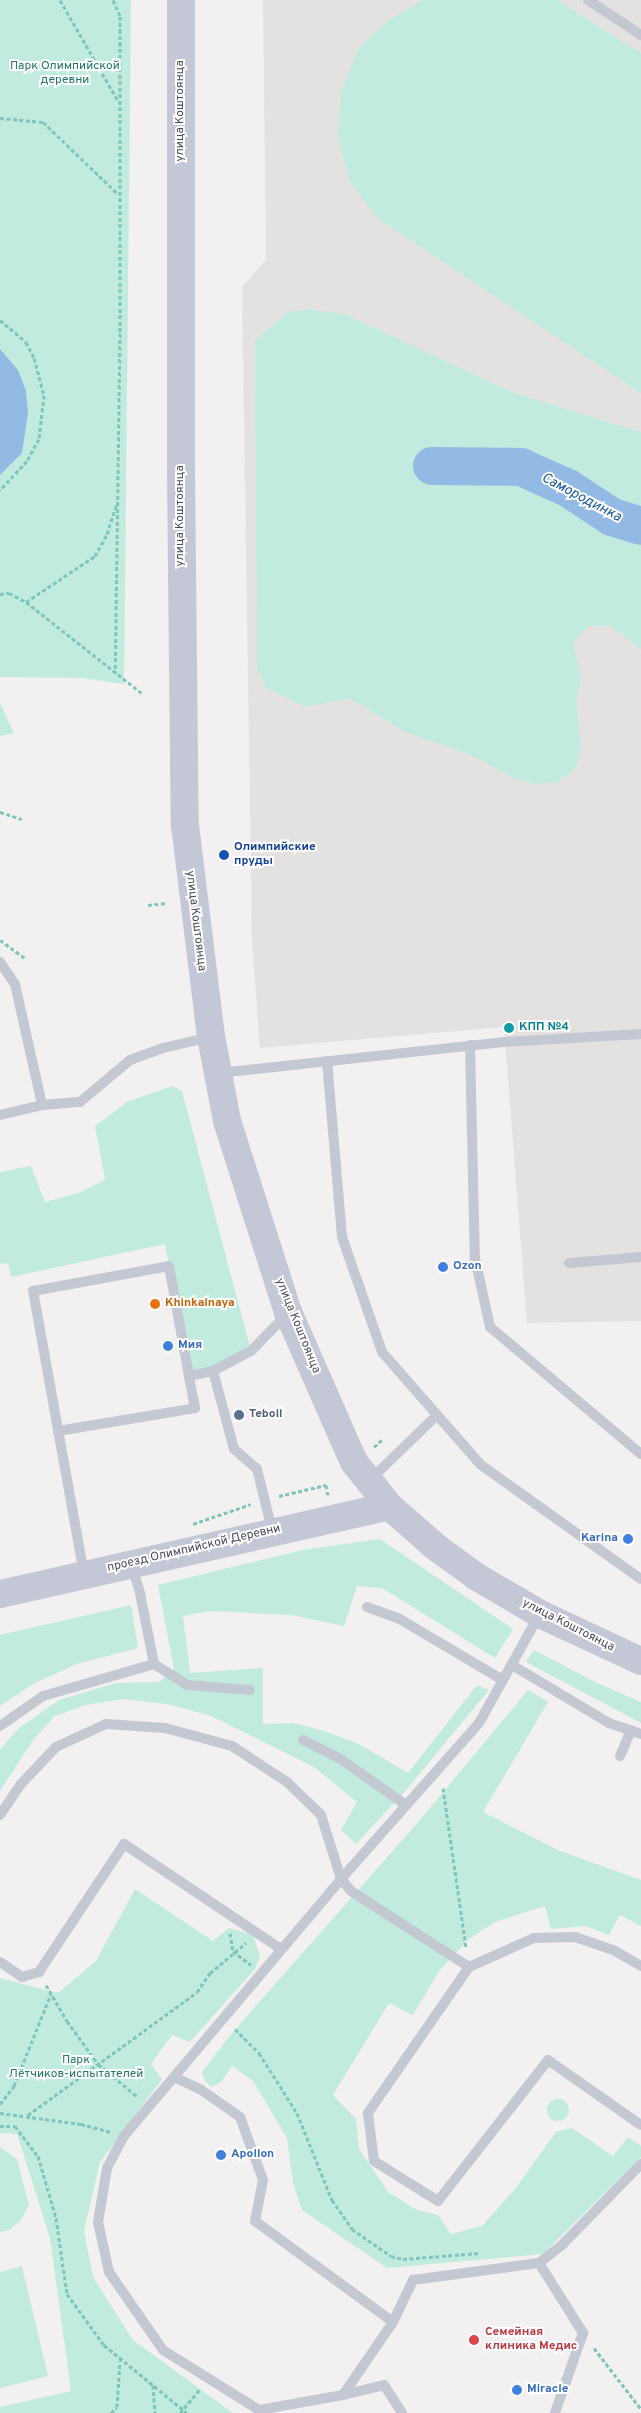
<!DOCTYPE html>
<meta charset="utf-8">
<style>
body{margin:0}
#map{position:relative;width:641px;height:2413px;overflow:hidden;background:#f2f0f0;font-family:Overpass,sans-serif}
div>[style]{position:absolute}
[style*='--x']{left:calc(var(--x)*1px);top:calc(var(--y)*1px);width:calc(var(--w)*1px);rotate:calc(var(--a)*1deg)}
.education>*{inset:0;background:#e3e2e1}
.green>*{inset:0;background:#c2ebdf}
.round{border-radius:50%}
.water>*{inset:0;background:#93bae4}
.river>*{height:38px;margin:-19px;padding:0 19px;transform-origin:19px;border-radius:19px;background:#93bae4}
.path>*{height:3px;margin-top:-1.5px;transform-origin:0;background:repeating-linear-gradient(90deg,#7dc6b9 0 4px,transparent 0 6.5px)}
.lane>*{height:10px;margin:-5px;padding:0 5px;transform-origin:5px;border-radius:5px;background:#c4c8d3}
.secondary>*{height:28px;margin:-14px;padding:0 14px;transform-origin:14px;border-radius:14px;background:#c4c7d6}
.dots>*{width:14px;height:14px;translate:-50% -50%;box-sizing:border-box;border:2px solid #fff;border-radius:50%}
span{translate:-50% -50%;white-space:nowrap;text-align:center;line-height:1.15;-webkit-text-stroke:4px #fff;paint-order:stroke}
.park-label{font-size:12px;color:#207766}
.street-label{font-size:12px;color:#494d5b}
.transit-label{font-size:12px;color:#164399;font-weight:700}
.left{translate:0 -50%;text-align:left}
.culture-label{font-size:12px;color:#0d838f;font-weight:700}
.shop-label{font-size:12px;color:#366cbe;font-weight:700}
.right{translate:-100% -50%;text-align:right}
.food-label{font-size:12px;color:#c56008;font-weight:700}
.service-label{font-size:12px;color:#4e5e75;font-weight:700}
.health-label{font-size:12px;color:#be3a42;font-weight:700}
.water-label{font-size:14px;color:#19599e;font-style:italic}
</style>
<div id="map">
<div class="education">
<i style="clip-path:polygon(263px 0,641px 0,641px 1321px,527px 1323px,504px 1027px,260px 1048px,252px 941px,242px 287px,266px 260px)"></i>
</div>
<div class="green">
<i style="clip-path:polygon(0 0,131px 0,124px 684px,82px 678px,0 677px)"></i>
<i style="clip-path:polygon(423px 0,557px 0,641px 53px,641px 393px,377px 218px,349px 180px,338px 135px,341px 92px,359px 48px,389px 20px)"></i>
<i style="clip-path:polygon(310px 309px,347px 315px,514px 393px,641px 432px,641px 649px,611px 626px,589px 626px,573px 641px,581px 678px,576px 702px,581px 746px,576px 768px,558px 782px,534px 784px,511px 777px,471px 755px,405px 732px,350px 698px,305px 707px,266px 688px,257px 668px,255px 341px,288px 312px)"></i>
<i style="clip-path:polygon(0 703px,14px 733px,0 736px)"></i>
<i style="clip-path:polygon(172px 1086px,182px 1091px,251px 1351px,189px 1376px,165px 1244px,11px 1277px,8px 1263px,0 1264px,0 1172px,31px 1166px,45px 1202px,78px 1193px,105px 1180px,95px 1126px,127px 1102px)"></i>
<i style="clip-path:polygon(380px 1539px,513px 1629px,495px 1658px,382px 1588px,357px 1586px,344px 1626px,291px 1615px,211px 1611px,183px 1616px,190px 1673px,263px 1668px,263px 1724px,293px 1723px,321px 1730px,357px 1743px,408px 1773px,477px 1685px,489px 1690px,407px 1789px,356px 1844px,341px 1830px,357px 1802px,314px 1767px,211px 1716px,167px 1704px,123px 1699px,86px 1705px,55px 1716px,33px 1740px,0 1791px,0 1749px,18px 1729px,59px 1700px,116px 1683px,159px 1682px,174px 1669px,158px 1585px,303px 1550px)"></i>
<i style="clip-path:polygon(131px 1605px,138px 1648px,77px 1664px,35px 1683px,0 1706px,0 1635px)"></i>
<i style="clip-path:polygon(534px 1650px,595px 1682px,641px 1702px,641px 1723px,526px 1662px)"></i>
<i style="clip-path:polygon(528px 1690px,548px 1702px,483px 1812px,560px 1851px,641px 1880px,641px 1926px,620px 1915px,609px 1935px,586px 1926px,551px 1929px,545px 1906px,495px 1922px,469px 1939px,439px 1971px,413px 2015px,389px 2003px,333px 2095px,356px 2119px,359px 2149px,388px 2192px,417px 2210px,438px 2215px,451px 2234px,482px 2226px,515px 2189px,556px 2132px,572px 2128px,613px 2156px,628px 2137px,641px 2146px,641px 2157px,543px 2254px,387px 2268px,302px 2210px,293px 2183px,287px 2138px,253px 2081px,232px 2066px,221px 2082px,212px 2087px,205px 2081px,202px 2072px,232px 2033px,420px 1820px)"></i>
<i style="clip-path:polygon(135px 1889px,213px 1941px,229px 1928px,253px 1935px,260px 1956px,255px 1969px,190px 2042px,172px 2035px,151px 2064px,162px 2079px,100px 2162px,84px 2231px,93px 2277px,133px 2340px,233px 2413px,0 2413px,0 2407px,71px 2391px,50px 2238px,17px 2134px,0 2133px,0 1978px,58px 1993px,96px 1961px)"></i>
<i class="round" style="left:547px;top:2099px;width:22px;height:22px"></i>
<i style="clip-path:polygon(0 2147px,17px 2159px,29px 2205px,21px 2220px,9px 2230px,0 2232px)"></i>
<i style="clip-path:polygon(22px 2266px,48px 2376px,0 2388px,0 2272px)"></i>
</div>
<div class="water">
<i style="clip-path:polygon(0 349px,18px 370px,26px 391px,28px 413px,22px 453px,0 475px)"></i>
</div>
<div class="river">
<i style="--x:432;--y:466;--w:89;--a:0.6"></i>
<i style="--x:521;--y:467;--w:51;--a:24.1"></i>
<i style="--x:568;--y:488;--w:53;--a:33.4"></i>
<i style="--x:612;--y:517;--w:30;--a:17"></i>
</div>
<div class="path">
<i style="--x:60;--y:0;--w:116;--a:60.1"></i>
<i style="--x:113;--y:0;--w:17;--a:66"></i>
<i style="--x:120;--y:16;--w:317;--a:90"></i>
<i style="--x:120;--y:333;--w:338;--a:90.8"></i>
<i style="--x:0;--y:118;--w:43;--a:5.3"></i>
<i style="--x:43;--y:122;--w:104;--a:43.8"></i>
<i style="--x:0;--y:320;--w:34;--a:40"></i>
<i style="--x:26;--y:342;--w:18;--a:63"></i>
<i style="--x:34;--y:358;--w:38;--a:75"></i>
<i style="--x:44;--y:395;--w:44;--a:96.5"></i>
<i style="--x:39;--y:439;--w:25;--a:119"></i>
<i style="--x:27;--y:461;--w:40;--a:133"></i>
<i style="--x:0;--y:594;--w:9;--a:-6"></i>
<i style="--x:9;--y:593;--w:19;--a:28"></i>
<i style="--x:26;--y:602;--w:149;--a:38.2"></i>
<i style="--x:26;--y:602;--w:83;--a:-33.7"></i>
<i style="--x:95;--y:556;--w:25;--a:-61"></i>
<i style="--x:107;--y:534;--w:33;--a:-72"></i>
<i style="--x:0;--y:812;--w:23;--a:18"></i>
<i style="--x:148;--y:905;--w:19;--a:-6"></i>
<i style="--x:0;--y:940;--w:31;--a:36"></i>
<i style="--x:374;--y:1447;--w:12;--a:-42"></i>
<i style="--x:279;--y:1496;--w:48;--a:-13.2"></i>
<i style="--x:326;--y:1485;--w:10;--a:79"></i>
<i style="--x:193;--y:1524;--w:61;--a:-19"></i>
<i style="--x:443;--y:1788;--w:162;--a:81.8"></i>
<i style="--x:230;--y:1933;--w:18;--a:81"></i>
<i style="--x:233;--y:1951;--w:23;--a:38"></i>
<i style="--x:46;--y:1985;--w:42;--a:59.7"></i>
<i style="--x:67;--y:2021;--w:53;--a:54.2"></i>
<i style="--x:98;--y:2064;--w:52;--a:39.5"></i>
<i style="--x:235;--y:2029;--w:34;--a:45"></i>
<i style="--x:259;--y:2053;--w:71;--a:57.7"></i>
<i style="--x:297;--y:2113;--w:94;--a:68.1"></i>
<i style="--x:332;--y:2200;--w:35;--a:55"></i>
<i style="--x:352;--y:2229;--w:47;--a:34.7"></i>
<i style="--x:391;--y:2256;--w:12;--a:14"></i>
<i style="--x:403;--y:2259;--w:77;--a:-4.5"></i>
<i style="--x:0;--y:2104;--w:23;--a:-52"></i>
<i style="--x:14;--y:2086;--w:99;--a:-68.1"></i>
<i style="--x:0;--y:2113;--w:82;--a:7.7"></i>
<i style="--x:81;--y:2124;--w:30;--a:15"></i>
<i style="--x:28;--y:2115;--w:209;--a:-36"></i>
<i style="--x:197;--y:1992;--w:23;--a:-56"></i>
<i style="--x:210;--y:1973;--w:47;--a:-39.8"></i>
<i style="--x:0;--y:2126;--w:15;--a:0"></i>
<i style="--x:15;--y:2126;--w:38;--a:53"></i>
<i style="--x:38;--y:2156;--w:65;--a:73.8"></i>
<i style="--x:56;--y:2218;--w:77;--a:81.8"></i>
<i style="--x:67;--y:2294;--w:63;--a:54"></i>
<i style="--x:104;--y:2345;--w:107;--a:39.3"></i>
<i style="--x:594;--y:2348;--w:77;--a:52.4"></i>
<i style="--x:153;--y:2385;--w:28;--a:86"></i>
<i style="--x:111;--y:2413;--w:8;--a:-45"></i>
<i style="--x:117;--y:2407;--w:47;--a:-86.3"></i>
<i style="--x:180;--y:2413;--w:30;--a:-50"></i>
</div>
<div class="lane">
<i style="--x:588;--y:0;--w:64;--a:33.4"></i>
<i style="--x:0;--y:962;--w:27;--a:56"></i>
<i style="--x:15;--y:984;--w:124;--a:77.4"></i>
<i style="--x:470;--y:1045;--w:213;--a:88.7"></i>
<i style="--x:475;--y:1258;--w:71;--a:77.7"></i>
<i style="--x:490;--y:1327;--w:197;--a:40.1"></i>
<i style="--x:327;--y:1061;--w:177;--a:85.1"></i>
<i style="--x:342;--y:1237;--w:122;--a:70.8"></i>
<i style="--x:382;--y:1352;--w:150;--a:48.8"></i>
<i style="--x:481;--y:1465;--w:196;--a:35.5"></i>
<i style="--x:219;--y:1073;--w:288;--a:-6.2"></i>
<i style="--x:505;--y:1042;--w:136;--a:-3.4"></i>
<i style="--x:0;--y:1115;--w:43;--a:-13.4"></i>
<i style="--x:42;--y:1105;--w:38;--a:-5"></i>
<i style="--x:80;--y:1102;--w:65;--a:-40"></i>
<i style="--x:130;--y:1060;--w:35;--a:-20"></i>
<i style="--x:163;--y:1048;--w:48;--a:-13.2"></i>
<i style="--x:569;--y:1263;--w:72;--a:-4.8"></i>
<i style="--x:58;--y:1431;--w:139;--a:-9.5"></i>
<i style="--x:195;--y:1408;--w:33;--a:-101"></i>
<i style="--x:370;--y:1480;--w:93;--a:-44.1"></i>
<i style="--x:272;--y:1530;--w:63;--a:-103.8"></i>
<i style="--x:257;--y:1469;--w:30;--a:-139"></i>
<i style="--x:234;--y:1449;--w:81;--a:-105.1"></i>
<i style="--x:213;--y:1371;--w:43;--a:-27.8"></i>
<i style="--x:251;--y:1351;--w:50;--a:-45.8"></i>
<i style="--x:84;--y:1574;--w:288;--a:-100.2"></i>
<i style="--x:33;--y:1291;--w:138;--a:-10.4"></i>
<i style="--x:169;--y:1266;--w:112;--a:79.7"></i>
<i style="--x:189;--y:1376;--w:25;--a:-12"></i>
<i style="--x:367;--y:1607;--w:33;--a:20"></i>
<i style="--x:398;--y:1618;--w:122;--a:30.6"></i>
<i style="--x:154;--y:1664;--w:39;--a:32"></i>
<i style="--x:187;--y:1685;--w:63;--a:4.5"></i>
<i style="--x:512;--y:1665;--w:113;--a:30.9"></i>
<i style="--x:609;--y:1723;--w:34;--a:19"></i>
<i style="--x:0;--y:1726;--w:52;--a:-34.9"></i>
<i style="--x:43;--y:1696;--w:116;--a:-16.1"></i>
<i style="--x:154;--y:1664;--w:72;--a:-101.2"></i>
<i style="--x:140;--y:1593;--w:30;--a:-107"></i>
<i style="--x:303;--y:1740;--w:40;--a:26.6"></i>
<i style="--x:339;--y:1758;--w:82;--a:35"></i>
<i style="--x:620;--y:1756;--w:28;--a:-67"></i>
<i style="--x:0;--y:1815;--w:37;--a:-56"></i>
<i style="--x:21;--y:1784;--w:51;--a:-46.6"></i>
<i style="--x:56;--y:1747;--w:55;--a:-24.7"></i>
<i style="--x:106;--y:1724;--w:59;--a:3.9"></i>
<i style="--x:165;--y:1728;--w:69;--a:15"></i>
<i style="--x:232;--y:1746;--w:66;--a:33.2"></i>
<i style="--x:287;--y:1782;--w:47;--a:44.1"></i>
<i style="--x:321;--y:1815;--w:67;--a:72.6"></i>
<i style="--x:341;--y:1879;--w:16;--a:50"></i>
<i style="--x:351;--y:1891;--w:140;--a:32.8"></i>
<i style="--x:0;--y:1962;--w:27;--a:34"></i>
<i style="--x:22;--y:1977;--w:18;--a:-16"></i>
<i style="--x:39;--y:1972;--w:154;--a:-56.4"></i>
<i style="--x:124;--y:1844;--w:189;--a:33.8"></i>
<i style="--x:641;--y:1966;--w:32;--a:-150"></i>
<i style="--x:613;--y:1950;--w:40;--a:-161.1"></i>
<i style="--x:575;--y:1937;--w:41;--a:178.6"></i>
<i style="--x:534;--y:1938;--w:71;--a:156"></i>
<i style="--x:469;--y:1967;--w:178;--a:124.7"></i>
<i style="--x:368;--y:2113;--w:48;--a:82.9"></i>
<i style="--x:374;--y:2161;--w:75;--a:32"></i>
<i style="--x:438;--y:2201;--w:179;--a:-52"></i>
<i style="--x:548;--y:2060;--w:113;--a:35"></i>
<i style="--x:174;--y:2077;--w:29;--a:25"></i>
<i style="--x:200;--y:2089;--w:49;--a:35"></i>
<i style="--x:240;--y:2117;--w:67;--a:69.9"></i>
<i style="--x:263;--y:2180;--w:42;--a:101"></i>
<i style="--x:255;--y:2221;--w:171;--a:36.2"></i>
<i style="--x:393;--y:2322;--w:88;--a:124.4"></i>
<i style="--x:343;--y:2395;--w:85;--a:169.9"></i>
<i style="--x:259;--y:2410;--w:113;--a:-148"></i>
<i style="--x:163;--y:2350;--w:95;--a:-124.7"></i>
<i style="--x:109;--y:2272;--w:51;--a:-102.4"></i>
<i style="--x:98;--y:2222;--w:55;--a:-80.5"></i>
<i style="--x:107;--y:2168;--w:36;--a:-62"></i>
<i style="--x:124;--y:2136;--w:336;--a:-49.8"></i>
<i style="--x:341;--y:1879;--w:208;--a:-48.5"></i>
<i style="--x:479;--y:1723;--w:124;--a:-60.9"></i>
<i style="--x:539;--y:2263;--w:83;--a:57.8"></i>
<i style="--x:583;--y:2333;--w:85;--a:109.3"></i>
<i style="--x:393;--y:2322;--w:47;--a:-64.5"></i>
<i style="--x:413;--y:2280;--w:127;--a:-7.7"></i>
<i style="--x:539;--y:2263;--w:31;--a:-38"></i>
<i style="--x:563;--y:2244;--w:112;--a:-45.7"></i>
<i style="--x:343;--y:2395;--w:42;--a:-13.7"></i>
<i style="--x:384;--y:2385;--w:33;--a:57"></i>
</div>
<div class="secondary">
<i style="--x:181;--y:0;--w:472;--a:90"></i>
<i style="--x:181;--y:472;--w:353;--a:89.4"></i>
<i style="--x:185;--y:825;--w:213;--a:83"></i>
<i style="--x:211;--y:1036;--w:86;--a:79.3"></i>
<i style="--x:227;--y:1121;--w:201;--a:72.3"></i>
<i style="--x:288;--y:1312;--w:164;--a:66.3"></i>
<i style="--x:354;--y:1462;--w:56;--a:51.5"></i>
<i style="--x:389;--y:1506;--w:64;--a:41.2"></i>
<i style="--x:437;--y:1548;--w:49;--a:35.9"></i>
<i style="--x:477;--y:1577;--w:73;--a:30.4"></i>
<i style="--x:540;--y:1614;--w:111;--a:25"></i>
<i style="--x:0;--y:1594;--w:399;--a:-12.7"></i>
</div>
<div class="dots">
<i style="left:224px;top:855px;background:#1a4fb4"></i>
<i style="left:509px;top:1028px;background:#0f9aa8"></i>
<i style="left:443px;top:1267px;background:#3f7fe0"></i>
<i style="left:155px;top:1304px;background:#e8710a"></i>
<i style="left:168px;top:1346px;background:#3f7fe0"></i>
<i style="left:239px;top:1415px;background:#5c6f8a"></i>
<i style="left:628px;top:1539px;background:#3f7fe0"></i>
<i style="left:221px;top:2155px;background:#3f7fe0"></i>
<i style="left:474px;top:2340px;background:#e0444e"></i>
<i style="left:517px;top:2390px;background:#3f7fe0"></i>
</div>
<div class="park-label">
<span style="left:65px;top:74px">Парк Олимпийской<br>деревни</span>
<span style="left:76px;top:2068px">Парк<br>Лётчиков-испытателей</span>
</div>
<div class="street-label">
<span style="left:181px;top:111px;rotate:-90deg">улица Коштоянца</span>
<span style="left:181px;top:516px;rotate:-90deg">улица Коштоянца</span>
<span style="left:195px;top:921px;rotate:83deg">улица Коштоянца</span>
<span style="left:297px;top:1326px;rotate:68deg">улица Коштоянца</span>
<span style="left:194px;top:1549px;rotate:-13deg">проезд Олимпийской Деревни</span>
<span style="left:568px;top:1626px;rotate:27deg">улица Коштоянца</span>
</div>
<div class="transit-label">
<span class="left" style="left:234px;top:855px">Олимпийские<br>пруды</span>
</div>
<div class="culture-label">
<span class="left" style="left:519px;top:1028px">КПП №4</span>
</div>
<div class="shop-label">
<span class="left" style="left:453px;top:1267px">Ozon</span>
<span class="left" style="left:178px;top:1346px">Мия</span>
<span class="right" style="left:618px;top:1539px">Karina</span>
<span class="left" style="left:231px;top:2155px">Apollon</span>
<span class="left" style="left:527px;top:2390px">Miracle</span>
</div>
<div class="food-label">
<span class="left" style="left:165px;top:1304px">Khinkalnaya</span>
</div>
<div class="service-label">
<span class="left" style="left:249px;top:1415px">Teboil</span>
</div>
<div class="health-label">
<span class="left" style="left:485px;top:2340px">Семейная<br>клиника Медис</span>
</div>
<div class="water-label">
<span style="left:581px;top:498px;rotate:28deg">Самородинка</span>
</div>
</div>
